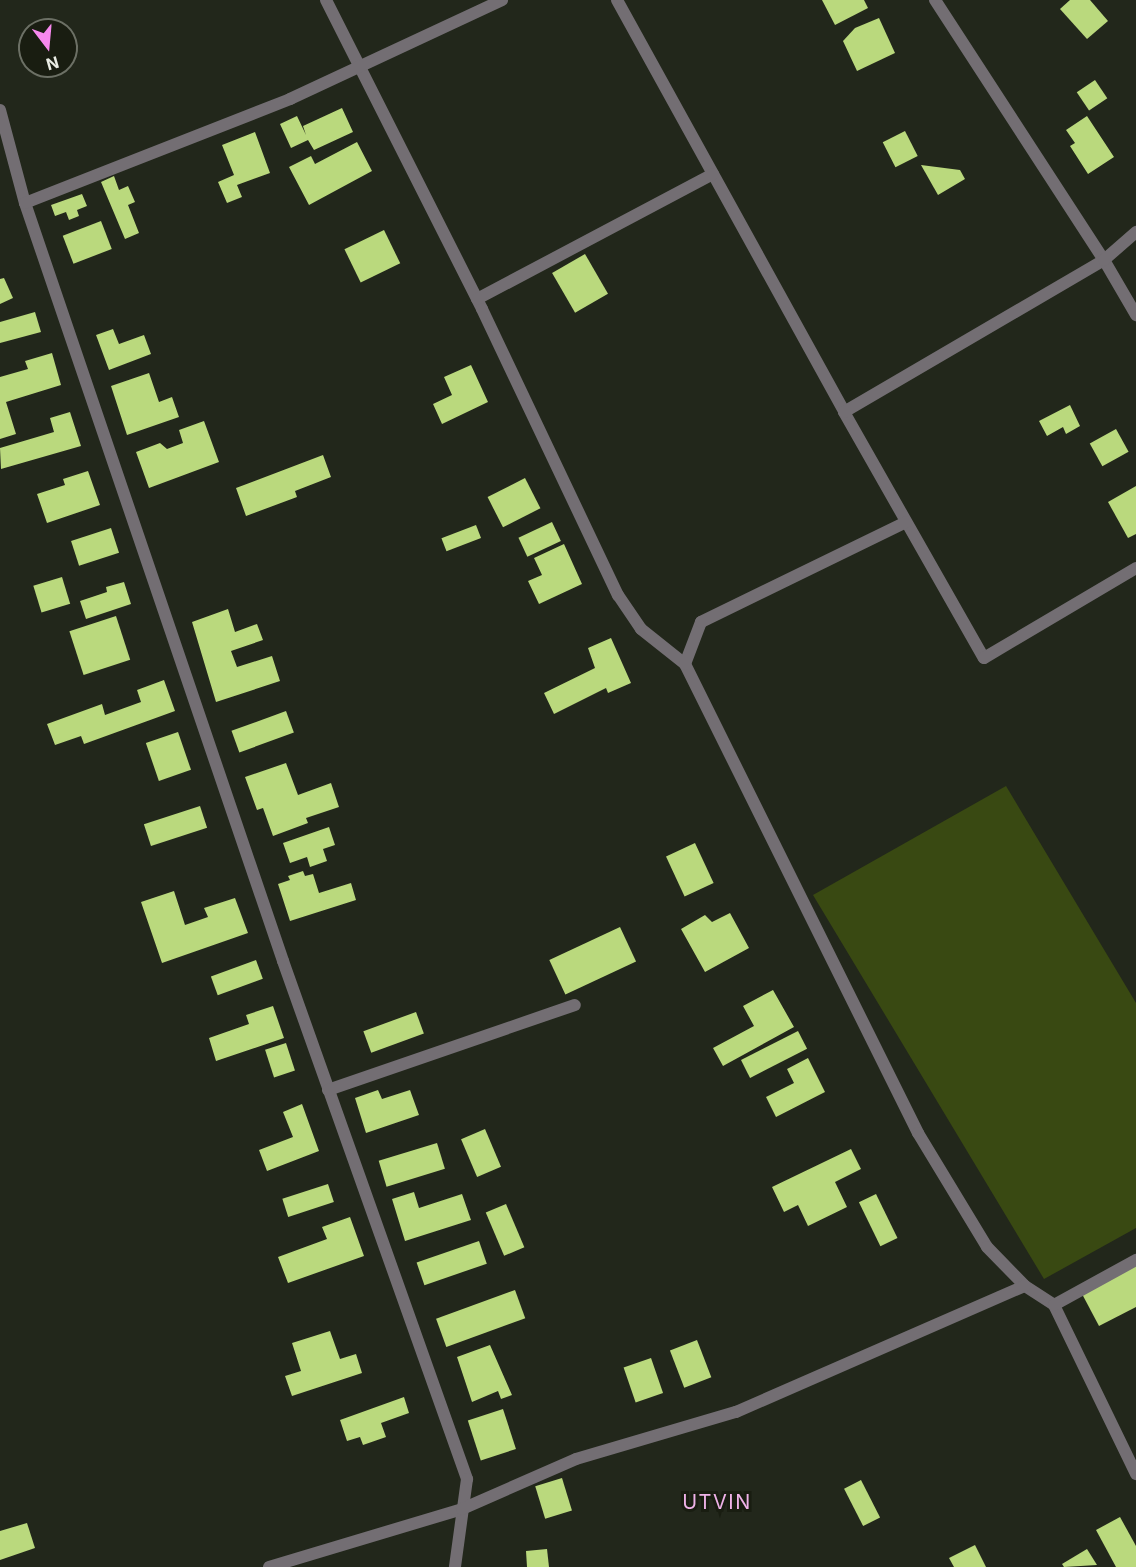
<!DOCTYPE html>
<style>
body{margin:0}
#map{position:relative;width:1136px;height:1567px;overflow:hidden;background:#22271b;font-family:Inter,sans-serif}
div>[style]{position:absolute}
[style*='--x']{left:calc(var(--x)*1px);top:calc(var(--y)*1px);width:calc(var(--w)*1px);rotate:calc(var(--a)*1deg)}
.green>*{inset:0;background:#394912}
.building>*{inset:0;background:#bad97d;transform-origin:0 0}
.street>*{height:12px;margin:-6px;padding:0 6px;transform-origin:6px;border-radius:6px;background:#736e73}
span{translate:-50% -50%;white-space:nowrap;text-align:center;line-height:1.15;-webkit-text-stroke:6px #191d11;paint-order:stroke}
.quarter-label{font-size:20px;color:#efb2e8;letter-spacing:1.5px}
.north{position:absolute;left:18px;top:18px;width:60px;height:60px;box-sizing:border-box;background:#191d11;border:2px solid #6c7065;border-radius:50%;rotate:164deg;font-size:16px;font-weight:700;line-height:24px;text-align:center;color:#e9ece4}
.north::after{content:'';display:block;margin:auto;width:21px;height:27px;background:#f688ed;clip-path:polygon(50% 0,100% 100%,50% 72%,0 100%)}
</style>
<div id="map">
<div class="green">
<i style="clip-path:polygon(1006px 786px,1136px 1003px,1136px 1228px,1044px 1279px,813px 895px)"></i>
</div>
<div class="building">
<i style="clip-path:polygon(822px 0,864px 0,868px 8px,835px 25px)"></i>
<i style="clip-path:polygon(1070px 0,1090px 0,1108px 21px,1087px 39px,1060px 9px)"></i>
<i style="clip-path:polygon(879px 18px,895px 53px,857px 71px,843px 41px,855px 28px)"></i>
<i style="left:1095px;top:80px;width:22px;height:22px;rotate:56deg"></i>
<i style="clip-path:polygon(342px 108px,353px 132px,314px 150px,308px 140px,291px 148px,280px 124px,297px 116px,306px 135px,303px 126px)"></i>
<i style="clip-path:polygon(1087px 116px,1114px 157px,1088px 174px,1070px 146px,1075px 143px,1066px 130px)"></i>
<i style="left:905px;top:131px;width:28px;height:25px;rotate:63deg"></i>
<i style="clip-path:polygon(255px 132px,270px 173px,237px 185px,242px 197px,227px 203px,218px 182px,234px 175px,222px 145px)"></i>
<i style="clip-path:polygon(357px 142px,372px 171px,309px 205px,289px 167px,311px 156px,315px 164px)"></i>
<i style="clip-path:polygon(921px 165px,960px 170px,965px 179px,938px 195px)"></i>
<i style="clip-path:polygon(114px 176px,119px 190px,128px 186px,135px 202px,128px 205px,139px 233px,125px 239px,101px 182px)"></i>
<i style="clip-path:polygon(82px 194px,87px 206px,77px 210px,79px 216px,69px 220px,66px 212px,55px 216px,51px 205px)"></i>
<i style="left:101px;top:221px;width:30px;height:41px;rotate:69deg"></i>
<i style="left:384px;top:230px;width:37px;height:44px;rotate:64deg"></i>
<i style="left:585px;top:254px;width:46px;height:38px;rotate:60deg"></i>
<i style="clip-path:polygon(4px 278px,13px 298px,0 304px,0 279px)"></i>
<i style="clip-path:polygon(35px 312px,41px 332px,0 343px,0 322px)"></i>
<i style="clip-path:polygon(113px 329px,119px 344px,144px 335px,151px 354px,109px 370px,96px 335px)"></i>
<i style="clip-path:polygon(52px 353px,61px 385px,6px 402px,16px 434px,0 439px,0 377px,28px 369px,25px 361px)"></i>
<i style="clip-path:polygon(471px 365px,488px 402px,442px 424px,433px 404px,452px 395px,444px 377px)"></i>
<i style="clip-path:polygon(149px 373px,159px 402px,172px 397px,179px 417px,127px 435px,111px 386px)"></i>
<i style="clip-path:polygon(1070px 405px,1080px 426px,1066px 434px,1063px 427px,1047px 436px,1039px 421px)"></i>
<i style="clip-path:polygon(70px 412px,81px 446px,1px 469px,0 448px,54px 432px,50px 418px)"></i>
<i style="clip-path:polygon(204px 421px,219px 462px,149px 488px,136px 452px,160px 443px,167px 449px,183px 443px,179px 430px)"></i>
<i style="left:1116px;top:429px;width:26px;height:30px;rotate:61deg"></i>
<i style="clip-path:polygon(323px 455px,331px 477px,295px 491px,297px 497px,246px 516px,236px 488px)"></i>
<i style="clip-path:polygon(88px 471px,100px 505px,47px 523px,37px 494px,65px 485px,63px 479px)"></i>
<i style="left:525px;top:478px;width:34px;height:42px;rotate:63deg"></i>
<i style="clip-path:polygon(1136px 486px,1136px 534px,1128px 538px,1108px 502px)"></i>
<i style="left:552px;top:522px;width:21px;height:37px;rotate:65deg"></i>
<i style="left:476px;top:525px;width:14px;height:37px;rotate:69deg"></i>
<i style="left:111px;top:528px;width:26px;height:42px;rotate:72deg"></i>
<i style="clip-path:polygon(564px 544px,582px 584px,539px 604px,528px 581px,542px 575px,534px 558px)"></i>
<i style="left:62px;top:577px;width:28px;height:30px;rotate:73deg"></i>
<i style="clip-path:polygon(124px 582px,131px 604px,86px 619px,80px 601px,107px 592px,106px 587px)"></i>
<i style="clip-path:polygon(228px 609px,235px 632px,257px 624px,263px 640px,231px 651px,237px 667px,272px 656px,280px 681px,216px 702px,192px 622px)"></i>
<i style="left:116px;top:616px;width:46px;height:49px;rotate:72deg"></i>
<i style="clip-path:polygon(611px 638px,631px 683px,608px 693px,606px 688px,554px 714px,544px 693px,595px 668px,588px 648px)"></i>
<i style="clip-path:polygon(164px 680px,175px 711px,84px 744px,81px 736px,55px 745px,47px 724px,102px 704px,105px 715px,141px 702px,137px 690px)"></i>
<i style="left:286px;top:711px;width:23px;height:58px;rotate:70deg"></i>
<i style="left:178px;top:732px;width:40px;height:34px;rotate:71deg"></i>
<i style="clip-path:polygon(286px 763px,298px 795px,331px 783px,339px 807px,306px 818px,308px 823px,273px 836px,263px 808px,257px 810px,245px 777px)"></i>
<i style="left:200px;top:806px;width:23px;height:59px;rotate:72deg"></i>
<i style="clip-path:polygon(329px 827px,335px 845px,323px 849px,327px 861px,310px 867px,307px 857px,290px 863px,283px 843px)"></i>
<i style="left:695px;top:843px;width:44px;height:32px;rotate:65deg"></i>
<i style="clip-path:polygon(303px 871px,305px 876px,313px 874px,319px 893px,351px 883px,356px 900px,290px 921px,278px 884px,290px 880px,288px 876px)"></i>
<i style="clip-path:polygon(174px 891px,185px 925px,208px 917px,204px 908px,235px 898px,248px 933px,162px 963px,141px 902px)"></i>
<i style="clip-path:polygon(730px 913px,749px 948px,705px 972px,681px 929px,705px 915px,712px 922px)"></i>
<i style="left:620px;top:927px;width:38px;height:78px;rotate:65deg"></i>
<i style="left:256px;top:960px;width:20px;height:48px;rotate:70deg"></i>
<i style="clip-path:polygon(773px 990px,794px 1027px,723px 1066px,713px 1048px,754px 1026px,743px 1006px)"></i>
<i style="clip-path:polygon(273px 1006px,284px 1038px,216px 1061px,209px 1038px,249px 1024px,246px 1015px)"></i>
<i style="left:416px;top:1012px;width:23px;height:56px;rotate:70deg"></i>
<i style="left:798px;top:1031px;width:20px;height:64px;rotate:63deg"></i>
<i style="left:286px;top:1043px;width:29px;height:22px;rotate:72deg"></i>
<i style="clip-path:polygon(808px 1058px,825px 1092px,776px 1117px,766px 1097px,794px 1083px,787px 1069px)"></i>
<i style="clip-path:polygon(378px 1090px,382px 1099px,410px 1090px,419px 1115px,366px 1133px,355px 1098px)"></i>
<i style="clip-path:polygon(302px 1104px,319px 1151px,267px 1171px,259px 1150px,293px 1137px,283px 1112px)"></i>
<i style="left:485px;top:1129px;width:41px;height:26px;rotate:67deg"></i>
<i style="left:437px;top:1143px;width:27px;height:61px;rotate:73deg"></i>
<i style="clip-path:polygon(851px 1149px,861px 1169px,835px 1182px,847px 1207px,808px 1226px,798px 1205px,784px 1212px,772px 1187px)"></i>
<i style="left:328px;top:1184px;width:19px;height:48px;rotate:72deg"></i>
<i style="clip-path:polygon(414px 1192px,419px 1208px,462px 1194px,471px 1220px,405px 1241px,392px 1199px)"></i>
<i style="left:876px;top:1194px;width:49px;height:19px;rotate:64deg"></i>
<i style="left:506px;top:1204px;width:47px;height:22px;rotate:67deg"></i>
<i style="clip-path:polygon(350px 1217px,364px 1256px,288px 1283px,278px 1257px,327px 1239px,322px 1227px)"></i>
<i style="left:479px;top:1241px;width:24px;height:66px;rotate:71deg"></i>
<i style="clip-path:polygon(1136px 1263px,1136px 1307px,1099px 1326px,1081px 1292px)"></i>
<i style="left:515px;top:1290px;width:30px;height:84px;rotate:70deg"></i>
<i style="clip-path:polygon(330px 1331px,340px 1359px,356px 1354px,362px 1373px,292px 1396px,285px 1376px,301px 1371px,292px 1343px)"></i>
<i style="left:697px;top:1340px;width:40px;height:29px;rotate:69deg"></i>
<i style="clip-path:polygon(490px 1345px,512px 1395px,501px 1399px,498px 1391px,472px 1402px,457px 1357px)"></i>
<i style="left:651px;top:1358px;width:37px;height:29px;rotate:71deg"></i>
<i style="clip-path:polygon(404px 1397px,409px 1413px,381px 1423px,386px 1437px,363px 1445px,360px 1437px,347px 1441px,340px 1420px)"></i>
<i style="left:503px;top:1409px;width:42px;height:37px;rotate:72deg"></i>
<i style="left:562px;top:1478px;width:34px;height:28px;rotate:73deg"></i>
<i style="left:861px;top:1480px;width:42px;height:19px;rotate:63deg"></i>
<i style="clip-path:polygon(1120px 1517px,1136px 1546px,1136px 1567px,1116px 1567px,1096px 1530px)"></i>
<i style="clip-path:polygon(27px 1523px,35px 1548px,0 1560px,0 1531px)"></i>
<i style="clip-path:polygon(975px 1545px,986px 1567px,954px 1567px,949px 1558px)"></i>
<i style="clip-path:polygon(547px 1549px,549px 1567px,527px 1567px,526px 1551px)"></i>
<i style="clip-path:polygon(1087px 1549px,1097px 1565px,1064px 1567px,1062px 1564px)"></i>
</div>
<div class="street">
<i style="--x:326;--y:0;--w:346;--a:63.2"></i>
<i style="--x:482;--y:309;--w:317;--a:64.6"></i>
<i style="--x:618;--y:595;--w:41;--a:55.9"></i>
<i style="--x:641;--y:629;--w:56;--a:38.5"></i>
<i style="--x:685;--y:664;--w:524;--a:63.58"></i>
<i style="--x:918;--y:1133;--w:133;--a:58.8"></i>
<i style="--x:987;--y:1247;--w:54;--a:45.7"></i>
<i style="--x:1025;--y:1286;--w:35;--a:33"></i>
<i style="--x:1054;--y:1305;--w:188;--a:64.1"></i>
<i style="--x:617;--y:0;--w:470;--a:61.1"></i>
<i style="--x:844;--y:412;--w:283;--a:60.4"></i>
<i style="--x:984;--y:658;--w:177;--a:-30.6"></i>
<i style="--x:935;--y:0;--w:310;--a:57"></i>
<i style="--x:1104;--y:260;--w:64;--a:59.8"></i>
<i style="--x:0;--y:110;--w:96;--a:75"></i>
<i style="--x:25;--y:203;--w:801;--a:71.2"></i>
<i style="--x:283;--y:961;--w:550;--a:70.44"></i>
<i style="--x:467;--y:1479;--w:89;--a:97.8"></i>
<i style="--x:25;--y:203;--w:285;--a:-21.4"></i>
<i style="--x:290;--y:99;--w:234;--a:-25"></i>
<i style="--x:477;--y:299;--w:267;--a:-27.9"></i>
<i style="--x:844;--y:412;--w:301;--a:-30.3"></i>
<i style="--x:1104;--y:260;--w:43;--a:-41.2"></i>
<i style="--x:685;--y:664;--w:45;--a:-69.1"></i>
<i style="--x:701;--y:622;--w:228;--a:-26"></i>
<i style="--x:328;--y:1090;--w:261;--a:-19"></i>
<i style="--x:1054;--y:1305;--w:94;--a:-28.8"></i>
<i style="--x:269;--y:1567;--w:202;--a:-16.7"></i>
<i style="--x:462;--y:1509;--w:124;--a:-23.7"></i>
<i style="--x:576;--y:1459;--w:167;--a:-16.4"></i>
<i style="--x:736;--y:1412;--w:315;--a:-23.6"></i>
</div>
<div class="quarter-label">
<span style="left:717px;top:1502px">UTVIN</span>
</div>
<div class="north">N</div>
</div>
